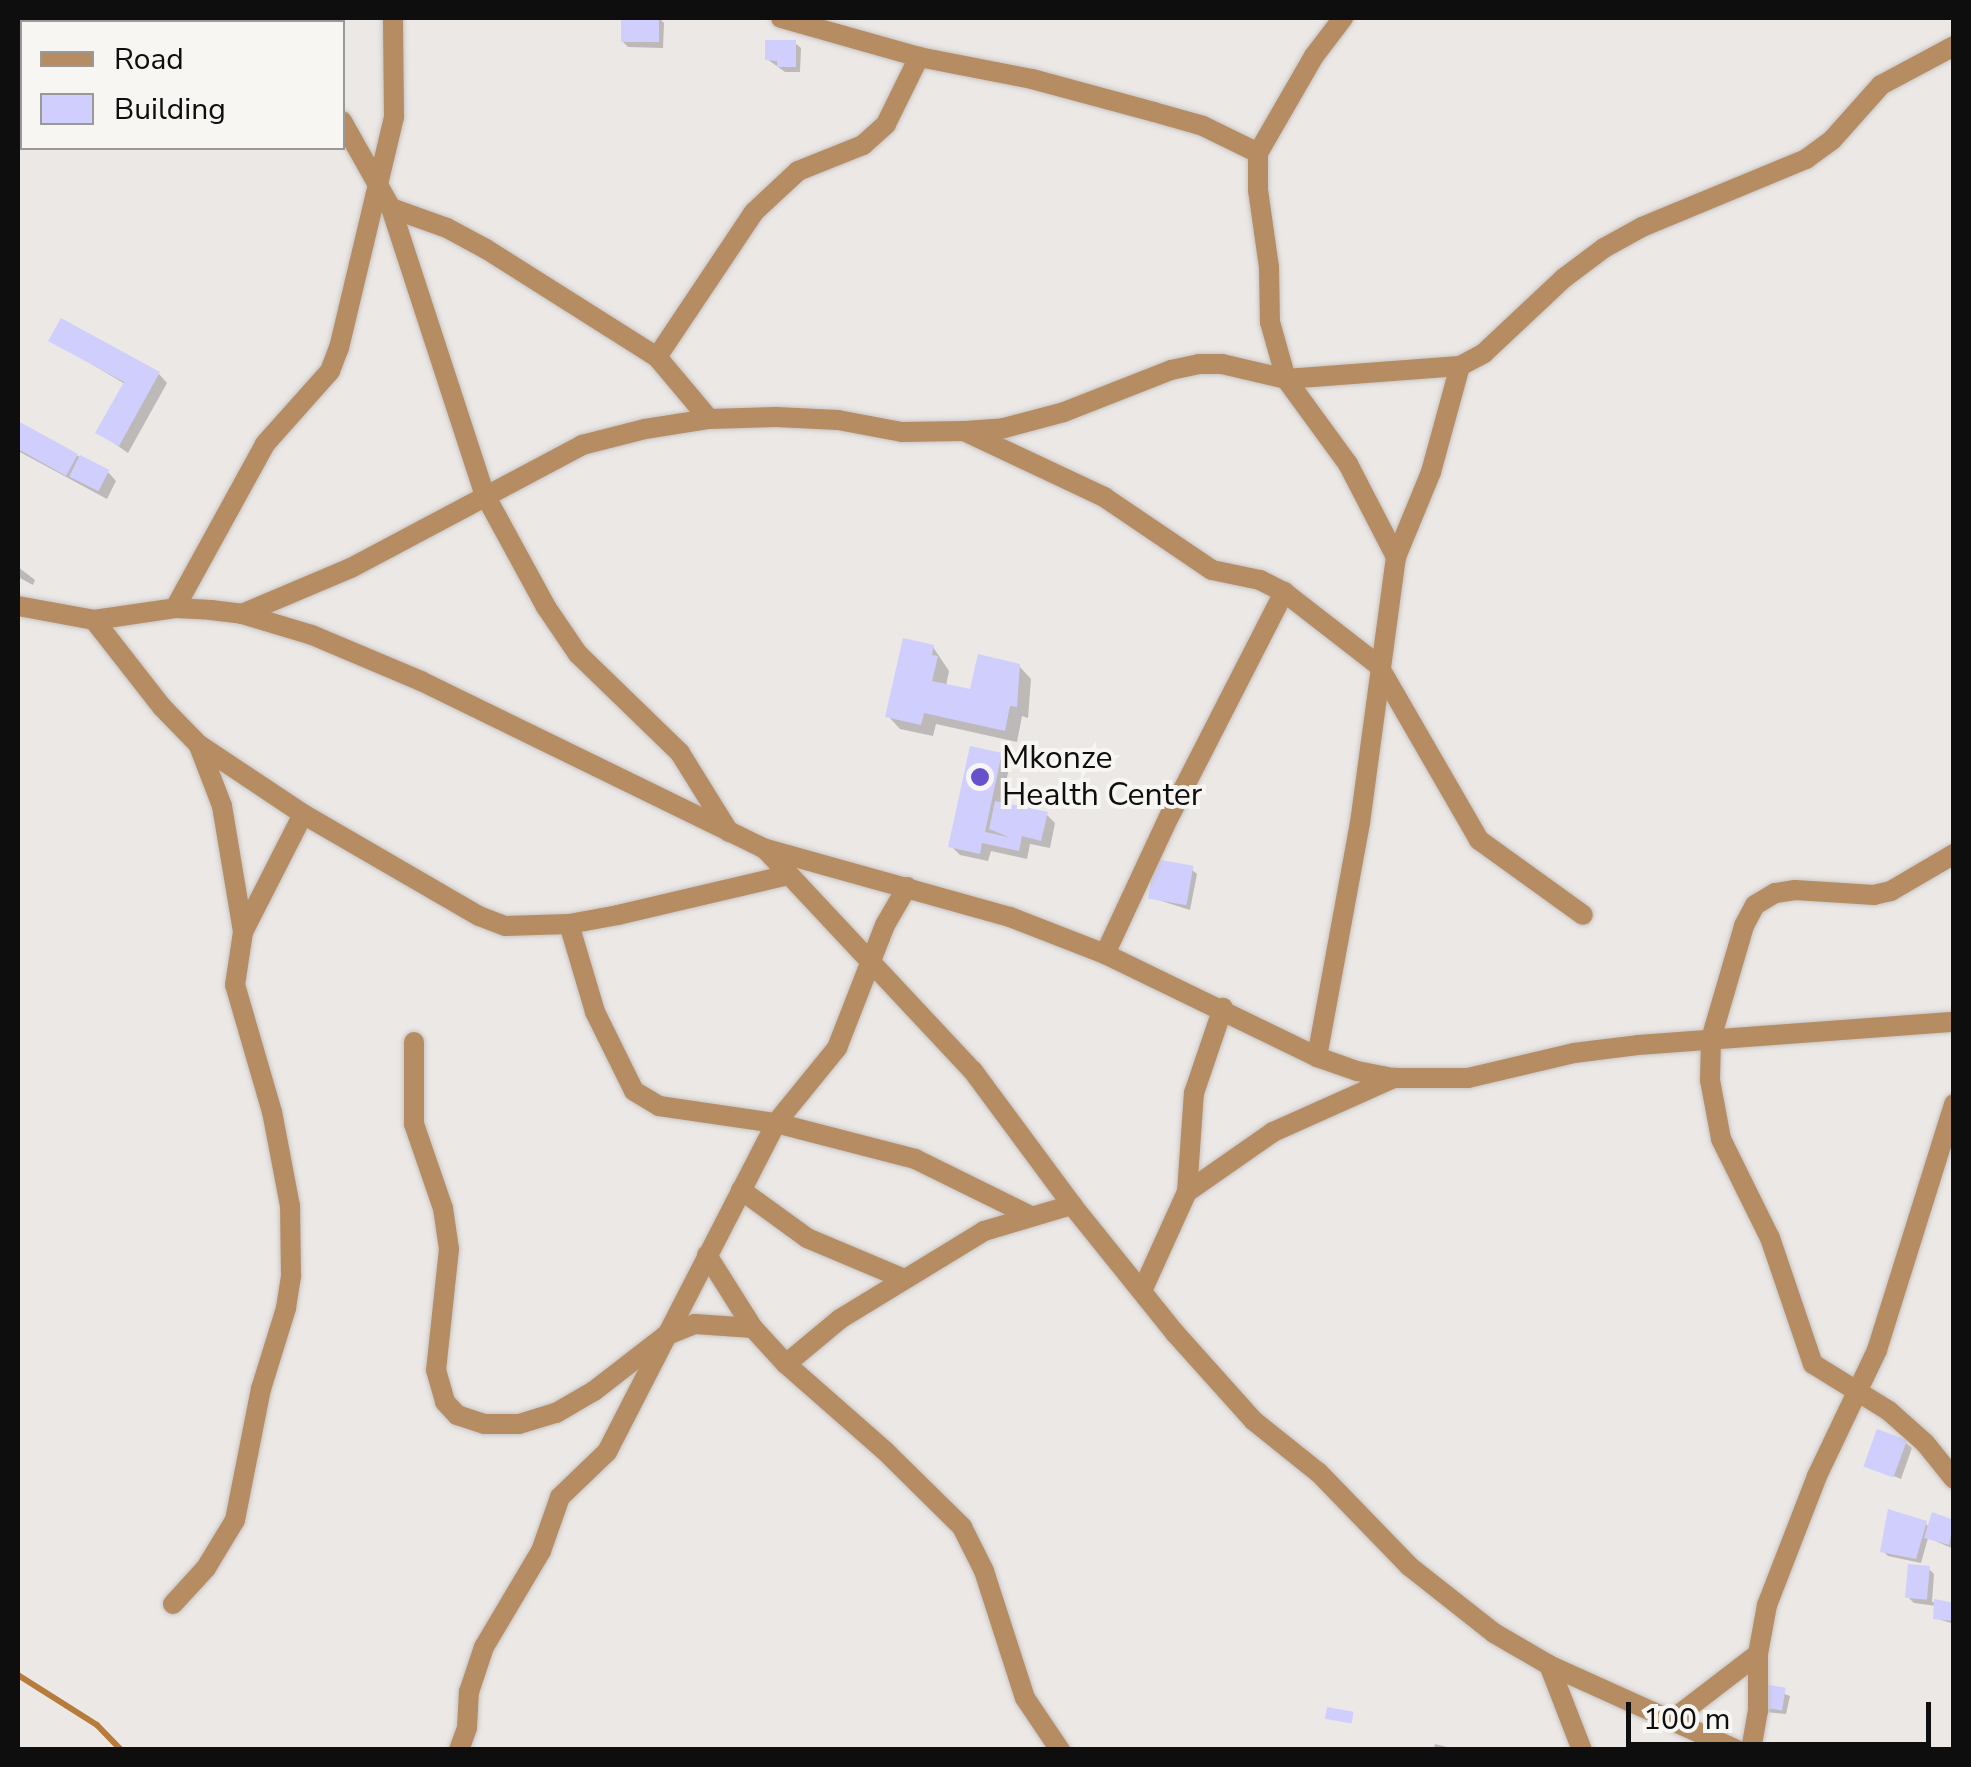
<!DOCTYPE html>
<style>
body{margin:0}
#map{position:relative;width:1971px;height:1767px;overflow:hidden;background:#ebe8e6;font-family:"Nunito Sans",sans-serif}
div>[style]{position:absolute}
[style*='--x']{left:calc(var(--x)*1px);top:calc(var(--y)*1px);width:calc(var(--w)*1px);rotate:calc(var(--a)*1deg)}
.shadow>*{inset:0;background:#0003}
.stream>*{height:6px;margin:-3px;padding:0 3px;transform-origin:3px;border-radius:3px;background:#b77c3c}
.building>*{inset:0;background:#cfcefd;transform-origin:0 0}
.roads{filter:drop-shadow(0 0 2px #c8c5c3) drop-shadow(0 0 2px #c8c5c3)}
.street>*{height:20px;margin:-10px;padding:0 10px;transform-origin:10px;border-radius:10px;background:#b68c63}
.dots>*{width:28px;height:28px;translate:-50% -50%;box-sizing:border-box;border:5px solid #f8f6f3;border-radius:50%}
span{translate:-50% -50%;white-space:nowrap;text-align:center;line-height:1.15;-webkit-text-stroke:8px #f8f6f3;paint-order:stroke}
.poi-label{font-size:32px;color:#0f0e0e}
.left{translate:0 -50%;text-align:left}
.frame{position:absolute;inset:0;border:20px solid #0f0e0e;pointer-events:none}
.legend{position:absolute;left:20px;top:20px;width:325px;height:130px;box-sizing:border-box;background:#f8f6f3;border:2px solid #9b9997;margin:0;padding:12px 18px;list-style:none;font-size:30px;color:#0f0e0e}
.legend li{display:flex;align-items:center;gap:20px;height:50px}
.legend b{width:50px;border:2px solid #9b9997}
.scale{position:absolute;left:1626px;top:1702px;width:305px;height:45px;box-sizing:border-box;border:5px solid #0f0e0e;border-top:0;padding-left:12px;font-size:30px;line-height:35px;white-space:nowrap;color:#0f0e0e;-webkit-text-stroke:8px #f8f6f3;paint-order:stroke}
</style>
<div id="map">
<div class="shadow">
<i style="clip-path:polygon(623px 18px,659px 18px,664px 23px,663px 48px,628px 47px,622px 41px)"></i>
<i style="clip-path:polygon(795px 43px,801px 48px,800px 72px,785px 72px,767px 59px)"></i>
<i style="clip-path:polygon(51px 340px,159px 374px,167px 383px,128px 453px,98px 432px,125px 384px)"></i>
<i style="clip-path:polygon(18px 424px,108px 472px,116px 481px,107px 499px,18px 451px)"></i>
<i style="clip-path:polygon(18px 567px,35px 580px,33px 585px,18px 577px)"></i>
<i style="clip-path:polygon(933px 647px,949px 671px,946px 686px,972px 692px,1019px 666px,1031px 679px,1028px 718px,1022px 716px,1017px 742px,936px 724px,933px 736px,900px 729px,888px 716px)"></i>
<i style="clip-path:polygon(1001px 755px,1010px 764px,1001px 804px,1046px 814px,1055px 823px,1050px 848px,1030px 844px,1027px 859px,991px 851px,988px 861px,960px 855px,951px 846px)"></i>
<i style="clip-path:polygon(1191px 869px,1197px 874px,1190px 910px,1149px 897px)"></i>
<i style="clip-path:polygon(1906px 1443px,1912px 1448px,1901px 1479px,1866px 1465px)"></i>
<i style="clip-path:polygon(1954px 1522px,1954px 1549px,1928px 1538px,1921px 1563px,1888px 1556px,1883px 1551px,1925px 1523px,1930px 1528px)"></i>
<i style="clip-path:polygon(1929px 1569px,1934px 1574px,1932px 1602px,1954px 1605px,1954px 1624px,1935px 1618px,1936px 1606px,1914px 1603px,1908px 1597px)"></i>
<i style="clip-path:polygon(1764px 1687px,1790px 1696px,1786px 1714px,1766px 1712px)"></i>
<i style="clip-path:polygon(1435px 1744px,1451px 1748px,1452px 1750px,1434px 1750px)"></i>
</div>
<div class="stream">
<i style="--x:18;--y:1675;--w:93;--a:32.3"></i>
<i style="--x:97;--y:1725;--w:35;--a:46"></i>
</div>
<div class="building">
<i style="left:621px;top:18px;width:38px;height:24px"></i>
<i style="clip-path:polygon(765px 40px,796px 40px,796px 67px,777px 67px,777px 61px,765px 60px)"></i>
<i style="clip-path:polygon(61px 318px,160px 372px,119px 446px,95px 433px,124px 382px,48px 341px)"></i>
<i style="clip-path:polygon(18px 421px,78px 454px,66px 476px,18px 449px)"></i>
<i style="left:80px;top:455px;width:33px;height:24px;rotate:27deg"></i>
<i style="clip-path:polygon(903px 638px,934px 645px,932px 655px,938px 656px,932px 681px,970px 689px,978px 654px,1020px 664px,1017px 707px,1010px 706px,1005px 731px,924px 713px,921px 725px,885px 717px)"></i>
<i style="clip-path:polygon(970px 746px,1002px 753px,985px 832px,1009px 837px,989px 829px,995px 801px,1048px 812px,1041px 841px,1022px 836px,1019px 851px,982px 843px,980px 854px,948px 847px)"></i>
<i style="left:1155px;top:859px;width:39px;height:40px;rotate:10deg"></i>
<i style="left:1877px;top:1429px;width:32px;height:40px;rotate:20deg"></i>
<i style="clip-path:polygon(1888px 1509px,1927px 1521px,1916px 1559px,1880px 1552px)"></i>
<i style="clip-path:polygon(1932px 1512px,1954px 1520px,1949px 1545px,1924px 1538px)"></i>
<i style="left:1908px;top:1564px;width:22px;height:34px;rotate:5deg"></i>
<i style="clip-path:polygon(1934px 1599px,1954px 1603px,1954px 1621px,1933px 1619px)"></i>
<i style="left:1762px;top:1684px;width:24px;height:23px;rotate:9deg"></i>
<i style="left:1327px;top:1707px;width:27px;height:12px;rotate:10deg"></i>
</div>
<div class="roads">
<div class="street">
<i style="--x:283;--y:18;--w:6;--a:45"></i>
<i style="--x:781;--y:18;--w:143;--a:15.8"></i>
<i style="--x:919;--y:57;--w:115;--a:11"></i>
<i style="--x:1032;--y:79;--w:126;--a:15.1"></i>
<i style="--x:1154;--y:112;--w:51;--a:15.9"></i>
<i style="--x:1203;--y:126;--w:61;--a:26.1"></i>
<i style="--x:1343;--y:18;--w:48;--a:127.3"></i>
<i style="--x:1314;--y:56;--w:112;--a:120"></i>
<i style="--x:1258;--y:153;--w:37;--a:90"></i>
<i style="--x:1258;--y:190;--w:78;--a:81.9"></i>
<i style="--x:1269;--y:267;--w:55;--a:89"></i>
<i style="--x:1270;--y:322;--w:59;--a:74.3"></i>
<i style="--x:1286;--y:379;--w:105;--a:53.9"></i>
<i style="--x:1348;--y:464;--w:105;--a:62.7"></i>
<i style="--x:329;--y:22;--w:4;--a:-63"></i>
<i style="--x:342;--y:121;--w:100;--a:60.6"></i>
<i style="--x:391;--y:208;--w:302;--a:71.9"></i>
<i style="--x:485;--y:495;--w:128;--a:61.4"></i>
<i style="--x:546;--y:607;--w:57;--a:55.8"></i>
<i style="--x:578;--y:654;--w:142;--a:44.1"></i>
<i style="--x:680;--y:753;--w:93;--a:58.2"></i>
<i style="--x:391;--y:208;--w:59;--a:19.7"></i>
<i style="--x:447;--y:228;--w:44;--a:28.3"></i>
<i style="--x:486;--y:249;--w:202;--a:32.3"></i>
<i style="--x:657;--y:357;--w:81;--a:50"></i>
<i style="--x:657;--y:357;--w:174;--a:-56.2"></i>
<i style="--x:754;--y:212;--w:60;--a:-43"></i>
<i style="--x:798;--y:171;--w:70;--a:-21.8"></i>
<i style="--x:863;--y:145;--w:31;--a:-42"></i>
<i style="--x:886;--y:124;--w:75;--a:-63.8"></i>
<i style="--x:966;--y:432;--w:153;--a:25.2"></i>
<i style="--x:1104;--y:497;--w:130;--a:34.1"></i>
<i style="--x:1212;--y:570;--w:49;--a:11.8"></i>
<i style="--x:1260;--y:580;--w:27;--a:27"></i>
<i style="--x:1284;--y:592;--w:119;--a:37.8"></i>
<i style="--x:1378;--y:665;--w:202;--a:60"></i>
<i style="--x:1479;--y:840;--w:128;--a:35.8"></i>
<i style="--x:18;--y:606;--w:77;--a:10.4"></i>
<i style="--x:94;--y:620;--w:82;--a:-8.4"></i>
<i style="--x:175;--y:608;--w:36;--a:3"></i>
<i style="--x:211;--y:610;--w:31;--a:7"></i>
<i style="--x:242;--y:614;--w:73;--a:16.7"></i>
<i style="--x:312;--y:635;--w:118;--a:22.9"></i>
<i style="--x:421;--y:681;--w:381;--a:26"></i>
<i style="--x:763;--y:848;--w:256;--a:15.6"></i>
<i style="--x:1010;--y:917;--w:102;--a:21.3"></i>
<i style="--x:1105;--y:954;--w:236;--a:25.9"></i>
<i style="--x:1317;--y:1057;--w:42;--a:19.3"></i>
<i style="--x:1357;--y:1071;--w:38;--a:11"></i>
<i style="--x:1394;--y:1078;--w:74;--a:0"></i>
<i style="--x:1468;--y:1078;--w:109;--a:-13.3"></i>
<i style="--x:1574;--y:1053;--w:64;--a:-7.1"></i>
<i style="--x:1638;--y:1045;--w:317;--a:-4.2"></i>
<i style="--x:175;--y:608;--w:187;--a:-61.2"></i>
<i style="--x:265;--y:444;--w:98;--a:-48.3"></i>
<i style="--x:330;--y:371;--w:25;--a:-69"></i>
<i style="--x:339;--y:348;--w:237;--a:-76.6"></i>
<i style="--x:394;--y:117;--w:99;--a:-90.6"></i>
<i style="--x:242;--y:614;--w:118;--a:-22.9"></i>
<i style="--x:351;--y:568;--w:262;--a:-28"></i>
<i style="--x:582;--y:445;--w:65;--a:-14.3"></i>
<i style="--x:645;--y:429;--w:65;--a:-8.9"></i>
<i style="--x:709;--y:419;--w:67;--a:-1.7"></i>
<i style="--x:776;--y:417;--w:62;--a:2.8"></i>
<i style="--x:838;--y:420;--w:65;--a:10.6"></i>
<i style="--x:902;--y:432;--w:63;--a:-0.9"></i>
<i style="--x:965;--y:431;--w:39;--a:-4"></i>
<i style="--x:1004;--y:428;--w:62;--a:-14.9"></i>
<i style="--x:1064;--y:412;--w:115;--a:-21.4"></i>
<i style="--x:1171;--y:370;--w:29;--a:-12"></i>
<i style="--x:1199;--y:364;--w:23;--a:0"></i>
<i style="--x:1222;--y:364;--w:66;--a:13.2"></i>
<i style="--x:1286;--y:379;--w:174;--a:-4.3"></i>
<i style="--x:1460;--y:366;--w:27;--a:-28"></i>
<i style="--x:1484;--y:353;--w:110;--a:-43.2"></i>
<i style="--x:1564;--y:278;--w:50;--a:-36.9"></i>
<i style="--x:1604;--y:248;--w:43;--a:-28.9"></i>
<i style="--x:1642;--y:227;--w:178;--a:-22.5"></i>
<i style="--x:1806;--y:159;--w:32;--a:-36"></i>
<i style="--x:1832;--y:140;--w:74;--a:-48.3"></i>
<i style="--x:1881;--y:85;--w:83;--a:-28.1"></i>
<i style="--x:94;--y:620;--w:110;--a:52"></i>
<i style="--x:162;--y:707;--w:52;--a:45.8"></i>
<i style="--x:198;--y:744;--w:126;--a:33.7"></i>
<i style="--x:303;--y:814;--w:203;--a:30.1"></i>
<i style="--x:479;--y:916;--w:28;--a:21"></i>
<i style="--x:505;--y:926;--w:64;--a:-1.8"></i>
<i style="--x:569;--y:924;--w:50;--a:-10.4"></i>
<i style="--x:618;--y:915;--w:176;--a:-13.2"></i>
<i style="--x:199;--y:746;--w:64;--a:69"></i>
<i style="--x:222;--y:806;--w:128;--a:80.5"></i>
<i style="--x:765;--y:849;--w:304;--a:46.9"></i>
<i style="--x:973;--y:1071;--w:167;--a:53.5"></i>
<i style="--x:1072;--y:1205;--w:164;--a:51.2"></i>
<i style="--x:1175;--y:1333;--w:118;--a:48.1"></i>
<i style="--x:1254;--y:1421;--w:83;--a:38.7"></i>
<i style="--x:1319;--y:1473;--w:129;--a:45.9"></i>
<i style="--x:1409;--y:1566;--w:108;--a:38.2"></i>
<i style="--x:1494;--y:1633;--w:64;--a:30.2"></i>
<i style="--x:1549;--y:1665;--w:206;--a:24.3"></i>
<i style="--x:1954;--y:854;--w:73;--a:149.6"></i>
<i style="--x:1891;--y:891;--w:17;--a:167"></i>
<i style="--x:1874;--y:895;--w:79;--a:-176.4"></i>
<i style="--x:1795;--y:890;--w:20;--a:171"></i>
<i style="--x:1775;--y:893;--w:23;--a:149"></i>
<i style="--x:1755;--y:905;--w:24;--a:118"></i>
<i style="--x:1744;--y:926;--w:118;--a:106.3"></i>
<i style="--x:1711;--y:1039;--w:41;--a:91.4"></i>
<i style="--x:1710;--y:1080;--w:60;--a:79.4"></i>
<i style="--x:1721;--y:1139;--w:110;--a:63.7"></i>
<i style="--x:1770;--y:1238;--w:133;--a:71.2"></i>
<i style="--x:1813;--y:1364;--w:89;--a:31.7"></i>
<i style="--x:1889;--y:1411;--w:48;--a:41.6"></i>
<i style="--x:1925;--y:1443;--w:46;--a:51.1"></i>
<i style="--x:569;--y:924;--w:92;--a:73.5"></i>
<i style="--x:595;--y:1012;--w:88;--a:63.7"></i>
<i style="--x:634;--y:1091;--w:29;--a:31"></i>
<i style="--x:659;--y:1106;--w:118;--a:8.3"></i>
<i style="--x:776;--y:1123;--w:144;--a:14.5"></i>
<i style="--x:915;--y:1159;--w:129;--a:26.2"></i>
<i style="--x:1105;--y:954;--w:151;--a:-65"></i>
<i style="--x:1169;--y:817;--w:253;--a:-62.9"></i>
<i style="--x:414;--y:1042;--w:82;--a:90"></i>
<i style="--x:414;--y:1124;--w:89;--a:71"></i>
<i style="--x:443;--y:1208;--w:41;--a:81.7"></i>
<i style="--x:449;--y:1249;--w:122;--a:96.1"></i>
<i style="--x:436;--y:1370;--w:33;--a:74"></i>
<i style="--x:445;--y:1402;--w:18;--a:47"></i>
<i style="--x:457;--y:1415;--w:28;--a:18"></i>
<i style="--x:484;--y:1424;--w:35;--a:0"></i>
<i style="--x:519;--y:1424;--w:39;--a:-17"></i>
<i style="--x:556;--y:1413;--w:44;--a:-30.1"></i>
<i style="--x:594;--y:1391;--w:90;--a:-37.8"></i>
<i style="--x:665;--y:1336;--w:32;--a:-22"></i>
<i style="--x:695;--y:1324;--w:58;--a:3.9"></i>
<i style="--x:1317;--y:1057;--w:238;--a:-79.6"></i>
<i style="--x:1360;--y:823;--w:268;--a:-82.3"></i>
<i style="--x:1396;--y:557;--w:92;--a:-67.6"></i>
<i style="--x:1431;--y:472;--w:110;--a:-74.7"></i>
<i style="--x:741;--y:1190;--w:82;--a:36"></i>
<i style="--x:807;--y:1238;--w:103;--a:22.8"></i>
<i style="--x:1187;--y:1192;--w:99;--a:-86"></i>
<i style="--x:1194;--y:1093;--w:90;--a:-71.2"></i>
<i style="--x:707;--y:1255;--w:86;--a:57.8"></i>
<i style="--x:753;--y:1328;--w:49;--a:47.5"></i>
<i style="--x:786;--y:1364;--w:130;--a:41.3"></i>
<i style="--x:884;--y:1450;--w:110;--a:44.6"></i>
<i style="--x:962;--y:1527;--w:49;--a:63.4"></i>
<i style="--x:984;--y:1571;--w:133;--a:72.1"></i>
<i style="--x:1025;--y:1698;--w:63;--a:56.1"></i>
<i style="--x:1142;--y:1291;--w:109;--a:-65.6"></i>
<i style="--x:1187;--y:1192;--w:105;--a:-34.9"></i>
<i style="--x:1273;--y:1132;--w:133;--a:-24.1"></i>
<i style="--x:786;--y:1364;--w:70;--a:-39.8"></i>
<i style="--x:840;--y:1319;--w:169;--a:-31.4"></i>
<i style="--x:984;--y:1231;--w:92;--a:-16.5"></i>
<i style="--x:173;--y:1604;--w:49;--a:-47.5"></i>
<i style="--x:206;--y:1568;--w:56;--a:-58.9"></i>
<i style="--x:235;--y:1520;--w:134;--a:-78.8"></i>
<i style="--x:261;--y:1389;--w:85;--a:-72.8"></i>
<i style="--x:286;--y:1308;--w:33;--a:-81"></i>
<i style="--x:291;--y:1275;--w:69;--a:-90.8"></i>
<i style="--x:290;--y:1206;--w:96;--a:-100.8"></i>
<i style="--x:272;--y:1112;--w:132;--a:-106.2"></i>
<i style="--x:235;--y:985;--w:54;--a:-81.4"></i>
<i style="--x:243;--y:932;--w:132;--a:-63"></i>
<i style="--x:1549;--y:1665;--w:91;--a:68.8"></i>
<i style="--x:1672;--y:1720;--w:108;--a:-37.5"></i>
<i style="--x:459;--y:1750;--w:23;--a:-70"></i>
<i style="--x:467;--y:1728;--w:36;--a:-87"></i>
<i style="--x:469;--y:1692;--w:47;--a:-71.6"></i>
<i style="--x:484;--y:1647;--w:112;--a:-59.3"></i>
<i style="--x:541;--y:1551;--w:57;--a:-70.6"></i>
<i style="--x:560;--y:1497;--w:65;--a:-43.8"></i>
<i style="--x:607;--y:1452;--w:370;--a:-62.8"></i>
<i style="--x:776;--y:1123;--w:97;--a:-50.9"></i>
<i style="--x:837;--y:1048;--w:132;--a:-68.7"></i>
<i style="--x:885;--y:925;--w:44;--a:-59.9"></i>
<i style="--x:1751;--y:1750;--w:40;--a:-80"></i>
<i style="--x:1758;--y:1711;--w:57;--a:-90"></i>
<i style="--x:1758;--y:1654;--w:50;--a:-79.6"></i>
<i style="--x:1767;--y:1605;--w:138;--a:-68.8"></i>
<i style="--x:1817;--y:1476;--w:140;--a:-64.5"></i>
<i style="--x:1877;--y:1350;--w:258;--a:-72.6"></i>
</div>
</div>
<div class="dots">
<i style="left:980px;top:777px;background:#6852cb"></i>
</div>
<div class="poi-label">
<span class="left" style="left:1002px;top:777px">Mkonze<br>Health Center</span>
</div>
<div class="frame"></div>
<ul class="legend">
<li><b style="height:12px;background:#b68c63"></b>Road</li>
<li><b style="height:28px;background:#cfcefd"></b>Building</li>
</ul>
<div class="scale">100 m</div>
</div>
